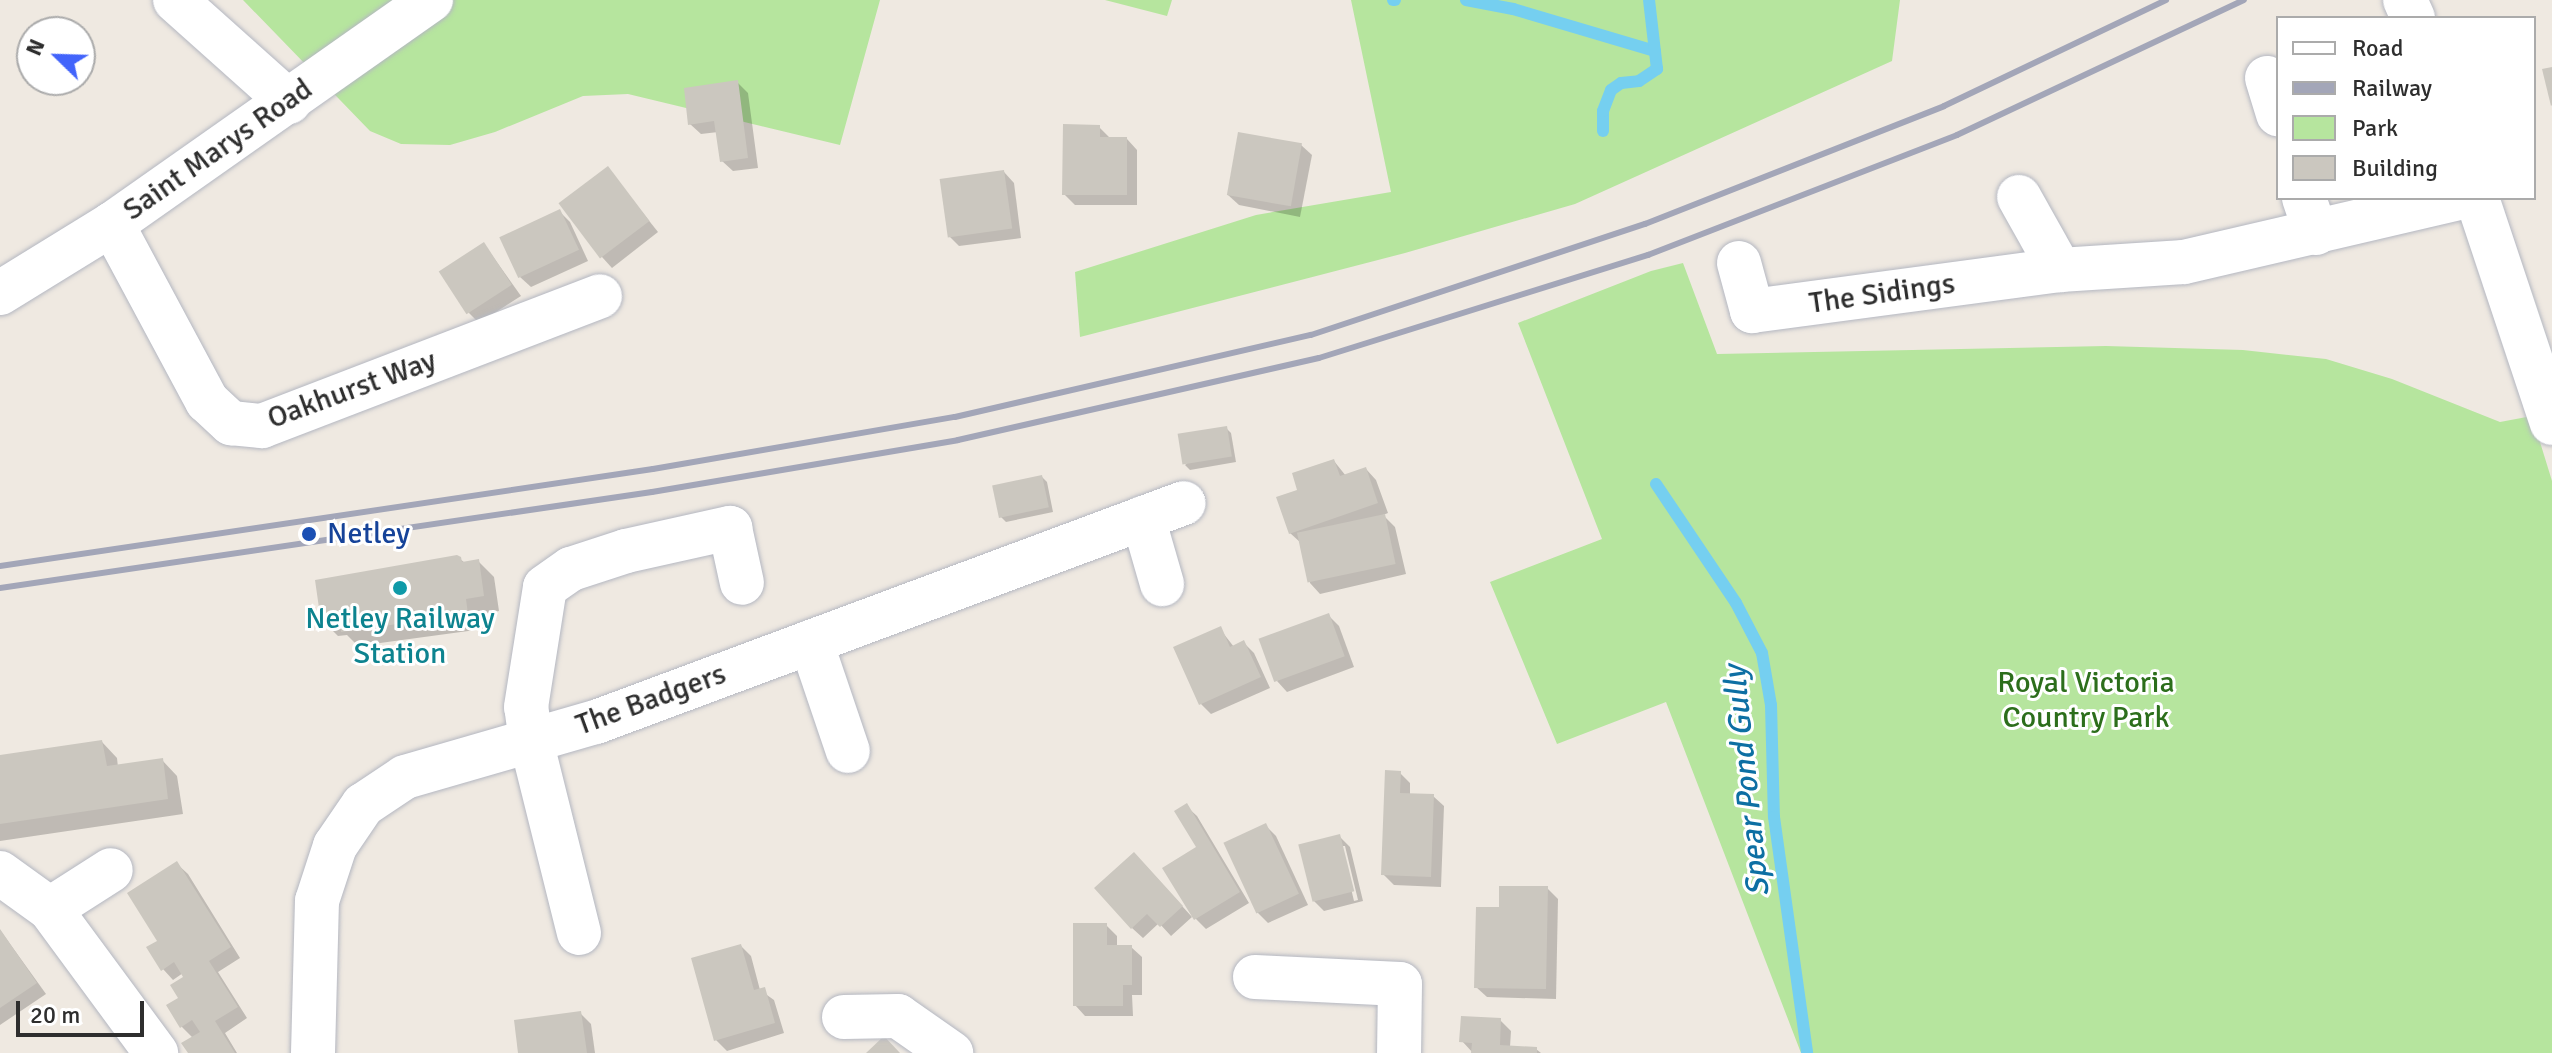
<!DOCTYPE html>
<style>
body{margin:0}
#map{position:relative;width:2552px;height:1053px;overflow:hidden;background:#efe9e1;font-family:Signika,sans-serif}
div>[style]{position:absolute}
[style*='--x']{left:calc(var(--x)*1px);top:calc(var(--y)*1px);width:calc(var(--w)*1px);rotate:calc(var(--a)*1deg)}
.green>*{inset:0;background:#b6e59e}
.shadow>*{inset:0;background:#0003}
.stream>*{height:12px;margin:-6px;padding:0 6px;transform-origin:6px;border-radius:6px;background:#75cff0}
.building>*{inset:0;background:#cbc7bf;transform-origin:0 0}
.roads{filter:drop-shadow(0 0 2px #b4b7c1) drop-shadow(0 0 2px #b4b7c1)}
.minor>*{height:44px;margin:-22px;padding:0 22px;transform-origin:22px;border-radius:22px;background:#fff}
.rail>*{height:6px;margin:-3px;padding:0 3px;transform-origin:3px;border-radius:3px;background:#a3a6b8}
.dots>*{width:22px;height:22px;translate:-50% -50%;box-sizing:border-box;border:4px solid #fff;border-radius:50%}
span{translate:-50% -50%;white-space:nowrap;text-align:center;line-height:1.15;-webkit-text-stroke:6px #fff;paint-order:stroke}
.street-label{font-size:30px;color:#2e2e2e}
.transit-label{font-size:30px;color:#164399}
.left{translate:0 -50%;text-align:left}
.culture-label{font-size:30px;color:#0d838f}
.park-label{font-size:30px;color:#2c6e1b}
.water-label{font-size:32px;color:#0d6fa3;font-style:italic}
.legend{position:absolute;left:2276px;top:16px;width:260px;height:184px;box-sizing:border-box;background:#fff;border:2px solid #ababab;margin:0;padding:10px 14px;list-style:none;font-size:24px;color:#2e2e2e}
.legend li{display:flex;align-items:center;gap:16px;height:40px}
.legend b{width:40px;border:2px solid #ababab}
.north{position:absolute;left:16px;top:16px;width:80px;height:80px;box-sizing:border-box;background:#fff;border:2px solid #ababab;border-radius:50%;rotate:293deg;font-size:22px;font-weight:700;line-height:32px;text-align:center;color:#2e2e2e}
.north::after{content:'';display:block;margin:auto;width:28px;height:36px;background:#4264fb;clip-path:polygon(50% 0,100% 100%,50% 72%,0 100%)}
.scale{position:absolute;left:16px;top:1001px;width:128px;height:36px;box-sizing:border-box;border:4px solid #2e2e2e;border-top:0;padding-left:10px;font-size:24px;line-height:28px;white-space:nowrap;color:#2e2e2e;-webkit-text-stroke:6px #fff;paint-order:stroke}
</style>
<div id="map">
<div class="green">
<i style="clip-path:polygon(243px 0,880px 0,840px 145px,628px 94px,583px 96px,495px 132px,450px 145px,401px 144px,370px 131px)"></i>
<i style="clip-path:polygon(1105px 0,1172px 0,1167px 16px)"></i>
<i style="clip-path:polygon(1351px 0,1900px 0,1892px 61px,1575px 204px,1405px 253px,1080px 337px,1075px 272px,1256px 215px,1391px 192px)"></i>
<i style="clip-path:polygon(1683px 263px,1717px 354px,2106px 346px,2243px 350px,2326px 359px,2392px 379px,2500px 422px,2532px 416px,2552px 481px,2552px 1053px,1801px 1053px,1666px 702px,1557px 744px,1490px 582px,1602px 539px,1518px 323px,1651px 271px)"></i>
</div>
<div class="shadow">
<i style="clip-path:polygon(737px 82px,748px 93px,758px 168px,733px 171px,722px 161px,718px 132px,701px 134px,690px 124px)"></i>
<i style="clip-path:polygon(1099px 127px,1109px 137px,1127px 139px,1137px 150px,1137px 205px,1075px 205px,1064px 194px)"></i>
<i style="clip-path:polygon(1301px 145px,1312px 155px,1300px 217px,1239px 205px,1228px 195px)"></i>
<i style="clip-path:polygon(608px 169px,658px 232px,612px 268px,602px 257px)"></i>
<i style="clip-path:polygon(1004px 172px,1014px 183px,1021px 238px,959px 246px,949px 236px)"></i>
<i style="clip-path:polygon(560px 212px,570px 222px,588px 261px,531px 287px,520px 277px)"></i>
<i style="clip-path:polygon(484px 244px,521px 296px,479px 323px,469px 313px)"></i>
<i style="clip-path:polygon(1226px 428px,1231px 433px,1236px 462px,1190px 470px,1185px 465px)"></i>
<i style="clip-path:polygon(1334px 461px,1346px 476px,1366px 469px,1376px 480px,1388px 513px,1383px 515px,1395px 527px,1406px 574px,1320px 594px,1310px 583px,1301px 543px,1290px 533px,1300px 491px)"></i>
<i style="clip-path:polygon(1042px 477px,1047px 482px,1053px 512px,1006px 522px,1001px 517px)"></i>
<i style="clip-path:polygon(460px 559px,465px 563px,478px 561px,494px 577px,499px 611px,480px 614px,483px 629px,358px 646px,347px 635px,338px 636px,323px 621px)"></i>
<i style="clip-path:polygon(1329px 616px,1339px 626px,1354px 667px,1287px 692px,1277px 681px)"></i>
<i style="clip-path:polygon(1220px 629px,1234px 647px,1244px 643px,1254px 653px,1270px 688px,1211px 714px,1201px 704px)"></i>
<i style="clip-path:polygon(102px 742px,117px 758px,118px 767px,162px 760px,177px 776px,183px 814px,0 841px,0 757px)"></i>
<i style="clip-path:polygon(1400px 773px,1410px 783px,1410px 795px,1433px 796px,1444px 806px,1441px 887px,1394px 885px,1383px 874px)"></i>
<i style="clip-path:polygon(1186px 806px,1197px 816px,1249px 903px,1206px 929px,1196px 919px,1165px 868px,1199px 848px)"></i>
<i style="clip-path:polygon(1266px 826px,1276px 836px,1308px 905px,1268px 923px,1257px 912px)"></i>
<i style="clip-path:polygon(evenodd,1339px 836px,1350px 847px,1363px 901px,1324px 911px,1313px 900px,1339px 836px,1341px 846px,1345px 846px,1358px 900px,1354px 901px,1341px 846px)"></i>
<i style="clip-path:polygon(177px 864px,188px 874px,240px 958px,218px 972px,247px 1018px,225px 1033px,237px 1053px,190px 1053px,193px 1038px,182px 1027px,180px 999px,186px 978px,183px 973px,173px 980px,163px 969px,160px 942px)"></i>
<i style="clip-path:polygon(1145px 865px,1192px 917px,1171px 936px,1159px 923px,1143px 938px,1132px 928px)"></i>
<i style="clip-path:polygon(1547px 888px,1558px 899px,1556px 999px,1487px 997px,1476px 987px,1501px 909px)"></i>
<i style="clip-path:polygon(1106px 925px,1117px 936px,1117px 947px,1131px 947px,1142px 957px,1142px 995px,1132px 995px,1133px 1016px,1085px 1016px,1075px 1005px)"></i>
<i style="clip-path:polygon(0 930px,46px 994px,0 1025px)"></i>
<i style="clip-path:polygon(741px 946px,751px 956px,760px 990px,774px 1000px,784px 1033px,727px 1051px,716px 1040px)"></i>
<i style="clip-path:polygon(580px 1013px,591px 1024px,595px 1053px,520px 1053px)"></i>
<i style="clip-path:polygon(1500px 1020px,1511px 1031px,1510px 1047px,1536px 1049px,1541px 1053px,1473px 1053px,1462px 1041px)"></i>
</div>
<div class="stream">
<i style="--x:1393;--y:0;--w:2;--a:0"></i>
<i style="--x:1466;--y:0;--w:48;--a:10.8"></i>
<i style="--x:1513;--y:9;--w:148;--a:16.5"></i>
<i style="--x:1603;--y:131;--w:20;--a:-90"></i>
<i style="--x:1603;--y:111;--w:22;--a:-69"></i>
<i style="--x:1611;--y:90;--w:12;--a:-35"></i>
<i style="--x:1621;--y:83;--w:18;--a:-6"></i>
<i style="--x:1639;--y:81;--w:22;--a:-34"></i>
<i style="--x:1657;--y:69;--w:69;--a:-96.6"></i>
<i style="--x:1656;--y:484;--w:143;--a:56.1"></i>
<i style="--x:1736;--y:603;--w:56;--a:62.5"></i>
<i style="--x:1762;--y:653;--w:53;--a:80.2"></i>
<i style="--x:1771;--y:705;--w:112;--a:88.5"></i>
<i style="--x:1774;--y:817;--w:238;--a:82"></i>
</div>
<div class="building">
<i style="clip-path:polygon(2552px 67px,2552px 105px,2551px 106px,2542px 69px)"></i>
<i style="clip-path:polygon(738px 80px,748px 158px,720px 162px,714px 121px,688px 125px,684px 88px)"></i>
<i style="clip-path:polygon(1063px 124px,1100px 125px,1100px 137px,1127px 137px,1127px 195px,1062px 195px)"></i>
<i style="left:1238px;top:132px;width:65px;height:64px;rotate:10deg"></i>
<i style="left:608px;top:166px;width:69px;height:62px;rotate:53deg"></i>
<i style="left:1004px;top:170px;width:59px;height:65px;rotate:82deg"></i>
<i style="left:560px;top:209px;width:45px;height:67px;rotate:65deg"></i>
<i style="left:484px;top:242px;width:51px;height:54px;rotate:57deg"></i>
<i style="left:1227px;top:426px;width:31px;height:50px;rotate:81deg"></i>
<i style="clip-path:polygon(1334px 459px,1340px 476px,1366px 467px,1378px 503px,1289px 534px,1276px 497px,1297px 490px,1292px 473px)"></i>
<i style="left:1042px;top:475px;width:33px;height:51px;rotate:78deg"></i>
<i style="left:1385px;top:514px;width:51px;height:90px;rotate:78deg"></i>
<i style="clip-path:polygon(457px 555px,461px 557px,462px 562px,479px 559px,484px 596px,466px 599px,468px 614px,341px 632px,339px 619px,321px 622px,315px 580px)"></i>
<i style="left:1329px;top:613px;width:46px;height:75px;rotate:70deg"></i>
<i style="clip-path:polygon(1221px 626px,1230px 647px,1244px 640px,1261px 677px,1199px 705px,1173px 647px)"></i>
<i style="clip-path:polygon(102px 740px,107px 766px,163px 758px,168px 799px,0 824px,0 755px)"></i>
<i style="clip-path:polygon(1385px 770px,1401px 771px,1400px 793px,1434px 794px,1431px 877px,1381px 875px)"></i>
<i style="clip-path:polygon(1187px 803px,1240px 892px,1194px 920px,1162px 868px,1196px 847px,1174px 811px)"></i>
<i style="left:1266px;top:823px;width:78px;height:47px;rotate:65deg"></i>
<i style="left:1340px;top:834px;width:59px;height:43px;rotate:76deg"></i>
<i style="clip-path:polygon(1134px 852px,1183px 906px,1160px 927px,1147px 914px,1131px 929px,1094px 888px)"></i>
<i style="clip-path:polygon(177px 861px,231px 947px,209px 961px,238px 1007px,215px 1021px,235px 1053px,188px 1053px,181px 1043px,200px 1032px,192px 1020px,180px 1028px,166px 1005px,178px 998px,170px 985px,183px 977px,174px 962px,161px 971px,146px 947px,157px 941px,127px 893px)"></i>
<i style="clip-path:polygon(1499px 886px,1548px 886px,1546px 989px,1474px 988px,1476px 907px,1499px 907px)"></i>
<i style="clip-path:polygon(1073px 923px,1107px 923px,1107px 945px,1132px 945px,1132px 985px,1123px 985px,1123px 1006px,1073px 1006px)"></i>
<i style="clip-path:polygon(0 929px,37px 983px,0 1008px)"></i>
<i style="clip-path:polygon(741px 944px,754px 990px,765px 987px,775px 1023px,714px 1041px,691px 958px)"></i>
<i style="clip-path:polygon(581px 1011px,587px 1053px,518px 1053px,514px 1020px)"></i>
<i style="clip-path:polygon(1461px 1016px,1501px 1018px,1500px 1045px,1537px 1047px,1537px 1053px,1471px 1053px,1472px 1043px,1459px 1042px)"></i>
<i style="clip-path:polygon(884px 1036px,900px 1053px,866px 1053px)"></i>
</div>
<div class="roads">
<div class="minor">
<i style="--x:175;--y:0;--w:153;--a:41.8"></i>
<i style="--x:2405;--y:0;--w:20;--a:66"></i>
<i style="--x:2267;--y:78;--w:38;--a:73"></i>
<i style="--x:2019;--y:197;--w:84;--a:60.7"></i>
<i style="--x:2304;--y:198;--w:37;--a:71"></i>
<i style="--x:2477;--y:198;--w:237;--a:71.6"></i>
<i style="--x:112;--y:224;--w:201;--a:61.8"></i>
<i style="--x:207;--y:401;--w:33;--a:43"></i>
<i style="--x:231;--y:423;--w:31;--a:6"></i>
<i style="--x:262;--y:426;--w:362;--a:-21"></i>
<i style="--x:1739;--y:263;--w:50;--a:74.8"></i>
<i style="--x:1752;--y:311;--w:311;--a:-7.6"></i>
<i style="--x:2060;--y:270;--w:124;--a:-3.7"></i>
<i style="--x:2184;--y:262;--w:282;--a:-13.1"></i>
<i style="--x:0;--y:293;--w:132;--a:-31.6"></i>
<i style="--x:112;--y:224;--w:390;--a:-35.1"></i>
<i style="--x:1143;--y:518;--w:69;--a:73.9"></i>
<i style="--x:811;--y:642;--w:115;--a:71.3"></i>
<i style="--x:0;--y:873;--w:62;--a:35.8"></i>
<i style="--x:50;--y:909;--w:179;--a:53.6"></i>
<i style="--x:50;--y:909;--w:72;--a:-32.6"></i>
<i style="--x:579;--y:933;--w:198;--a:-104"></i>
<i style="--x:531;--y:741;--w:34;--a:-98"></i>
<i style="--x:526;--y:707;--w:121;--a:-81"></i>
<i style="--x:545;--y:587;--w:32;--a:-35"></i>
<i style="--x:571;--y:569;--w:58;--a:-18.1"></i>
<i style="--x:626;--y:551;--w:107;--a:-12.5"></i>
<i style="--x:730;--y:528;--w:56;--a:77.7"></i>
<i style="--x:1255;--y:977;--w:145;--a:2.8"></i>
<i style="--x:1400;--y:984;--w:69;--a:90.8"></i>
<i style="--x:844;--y:1017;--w:54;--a:-1.1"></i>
<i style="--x:898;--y:1016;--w:65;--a:34.9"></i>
<i style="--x:313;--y:1053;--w:152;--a:-88.5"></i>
<i style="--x:317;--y:901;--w:58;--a:-71.9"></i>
<i style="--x:335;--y:846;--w:50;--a:-55.7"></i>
<i style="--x:363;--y:805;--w:50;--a:-33.7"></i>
<i style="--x:405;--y:777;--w:199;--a:-16.1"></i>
<i style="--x:596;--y:722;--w:627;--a:-20.43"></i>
</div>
</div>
<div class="rail">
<i style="--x:0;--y:566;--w:660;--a:-8.45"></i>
<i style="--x:653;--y:469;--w:306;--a:-9.8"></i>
<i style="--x:955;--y:417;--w:365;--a:-13"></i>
<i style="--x:1311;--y:335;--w:352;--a:-18.4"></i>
<i style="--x:1645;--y:224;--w:321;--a:-21.5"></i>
<i style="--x:1944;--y:106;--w:246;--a:-25.5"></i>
<i style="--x:0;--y:588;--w:659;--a:-8.38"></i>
<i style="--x:652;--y:492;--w:310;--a:-9.6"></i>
<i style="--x:958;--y:440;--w:370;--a:-12.8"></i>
<i style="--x:1319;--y:358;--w:345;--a:-17.4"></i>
<i style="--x:1648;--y:255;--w:331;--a:-21.2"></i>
<i style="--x:1957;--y:135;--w:317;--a:-25.2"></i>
</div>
<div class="dots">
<i style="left:309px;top:534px;background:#1a4fb4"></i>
<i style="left:400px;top:588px;background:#0f9aa8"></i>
</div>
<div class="street-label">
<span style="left:218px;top:150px;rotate:-35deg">Saint Marys Road</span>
<span style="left:1882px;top:294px;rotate:-8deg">The Sidings</span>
<span style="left:352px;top:390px;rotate:-20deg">Oakhurst Way</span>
<span style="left:651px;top:700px;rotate:-20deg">The Badgers</span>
</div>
<div class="transit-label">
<span class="left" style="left:327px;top:534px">Netley</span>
</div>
<div class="culture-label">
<span style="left:400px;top:636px">Netley Railway<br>Station</span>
</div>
<div class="park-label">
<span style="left:2086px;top:700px">Royal Victoria<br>Country Park</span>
</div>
<div class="water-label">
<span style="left:1747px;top:781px;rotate:-96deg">Spear Pond Gully</span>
</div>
<ul class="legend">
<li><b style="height:10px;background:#fff"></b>Road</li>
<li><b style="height:10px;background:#a3a6b8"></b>Railway</li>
<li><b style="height:22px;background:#b6e59e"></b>Park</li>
<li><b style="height:22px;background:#cbc7bf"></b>Building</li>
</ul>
<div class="north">N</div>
<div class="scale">20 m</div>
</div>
